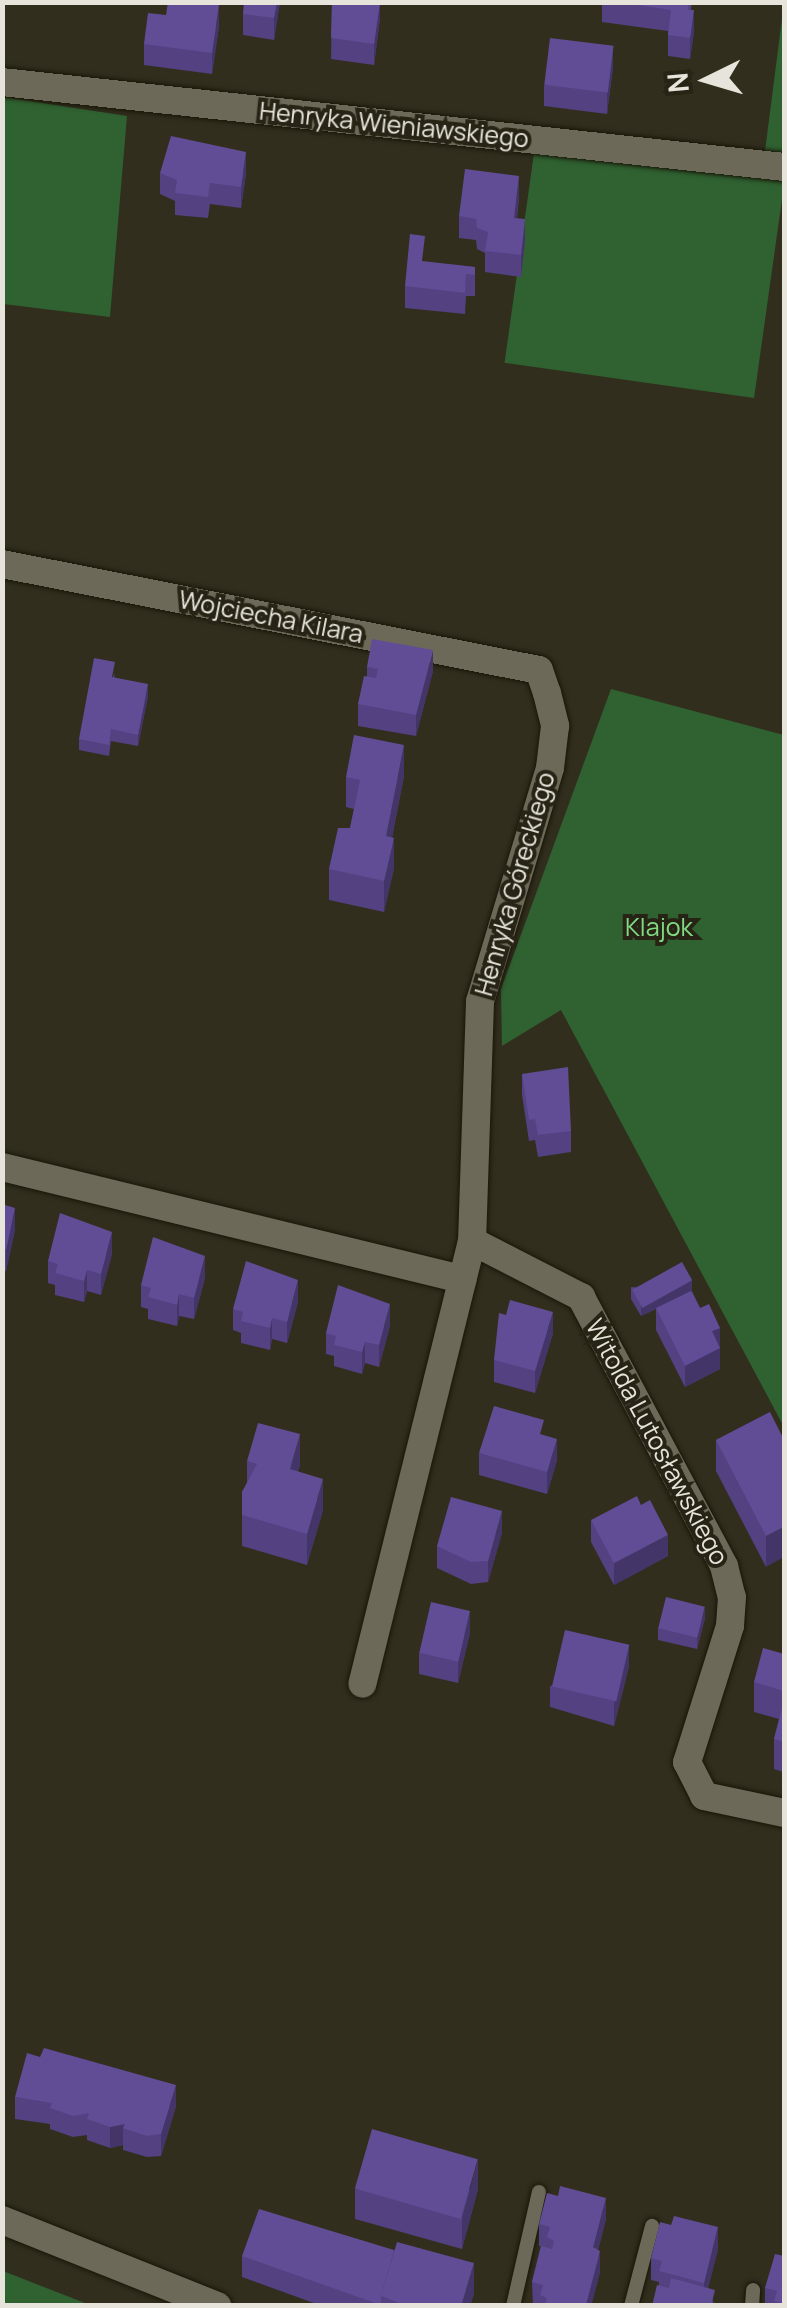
<!DOCTYPE html>
<meta charset="utf-8">
<style>
body{margin:0}
#map{position:relative;width:787px;height:2308px;overflow:hidden;background:#312e1e;font-family:Manrope,sans-serif}
div>[style]{position:absolute}
[style*='--x']{left:calc(var(--x)*1px);top:calc(var(--y)*1px);width:calc(var(--w)*1px);rotate:calc(var(--a)*1deg)}
.green>*{inset:0;background:#2f6131;transform-origin:0 0}
.roads{filter:drop-shadow(0 0 2px #191608) drop-shadow(0 0 2px #191608)}
.service>*{height:14px;margin:-7px;padding:0 7px;transform-origin:7px;border-radius:7px;background:#6d6958}
.minor>*{height:28px;margin:-14px;padding:0 14px;transform-origin:14px;border-radius:14px;background:#6d6958}
.wall>*{inset:0;background:#534181}
.shaded-wall>*{inset:0;background:#443569}
.building>*{inset:0;background:#614c96;transform-origin:0 0}
span{translate:-50% -50%;white-space:nowrap;text-align:center;line-height:1.15;-webkit-text-stroke:8px #272415;paint-order:stroke}
.street-label{font-size:25px;color:#e7e5db}
.park-label{font-size:25px;color:#81da84}
.frame{position:absolute;inset:0;border:5px solid #e7e5db;pointer-events:none}
.north{position:absolute;left:657px;top:30px;width:100px;height:100px;-webkit-text-stroke:8px #272415;paint-order:stroke;rotate:265deg;font-size:28px;font-weight:700;line-height:40px;text-align:center;color:#e7e5db}
.north::after{content:'';display:block;margin:auto;width:35px;height:45px;background:#e7e5db;clip-path:polygon(50% 0,100% 100%,50% 72%,0 100%)}
</style>
<div id="map">
<div class="green">
<i style="clip-path:polygon(784px 3px,784px 153px,765px 151px)"></i>
<i style="clip-path:polygon(3px 97px,127px 116px,110px 317px,3px 304px)"></i>
<i style="left:535px;top:146px;width:252px;height:219px;rotate:8deg"></i>
<i style="clip-path:polygon(611px 689px,784px 735px,784px 1427px,561px 1010px,502px 1046px,501px 989px)"></i>
<i style="clip-path:polygon(2px 2271px,3px 2271px,90px 2305px,3px 2305px)"></i>
</div>
<div class="roads">
<div class="service">
<i style="--x:513;--y:2306;--w:117;--a:-77.2"></i>
<i style="--x:631;--y:2306;--w:83;--a:-75.3"></i>
<i style="--x:752;--y:2306;--w:16;--a:-86"></i>
</div>
<div class="minor">
<i style="--x:2;--y:82;--w:787;--a:6.2"></i>
<i style="--x:2;--y:564;--w:547;--a:11.17"></i>
<i style="--x:539;--y:670;--w:24;--a:71"></i>
<i style="--x:547;--y:693;--w:34;--a:76"></i>
<i style="--x:555;--y:726;--w:42;--a:96.8"></i>
<i style="--x:550;--y:768;--w:244;--a:106.7"></i>
<i style="--x:480;--y:1002;--w:239;--a:91.9"></i>
<i style="--x:472;--y:1241;--w:456;--a:103.9"></i>
<i style="--x:2;--y:1167;--w:474;--a:13.7"></i>
<i style="--x:472;--y:1241;--w:123;--a:27.2"></i>
<i style="--x:581;--y:1297;--w:305;--a:62"></i>
<i style="--x:724;--y:1566;--w:32;--a:76"></i>
<i style="--x:732;--y:1597;--w:29;--a:94"></i>
<i style="--x:730;--y:1626;--w:143;--a:107.5"></i>
<i style="--x:687;--y:1762;--w:38;--a:63"></i>
<i style="--x:704;--y:1796;--w:82;--a:12"></i>
<i style="--x:2;--y:2220;--w:232;--a:21.8"></i>
</div>
</div>
<div class="wall">
<i style="clip-path:polygon(280px 2px,274px 40px,243px 35px,243px 14px)"></i>
<i style="clip-path:polygon(332px 2px,380px 2px,380px 18px,374px 65px,331px 59px)"></i>
<i style="clip-path:polygon(602px 2px,692px 2px,691px 10px,694px 32px,690px 59px,668px 56px,668px 31px,602px 22px)"></i>
<i style="clip-path:polygon(219px 26px,212px 74px,144px 65px,144px 44px)"></i>
<i style="clip-path:polygon(613px 67px,607px 114px,544px 106px,544px 85px)"></i>
<i style="clip-path:polygon(160px 173px,246px 174px,241px 208px,210px 204px,208px 218px,175px 215px,175px 201px,160px 194px)"></i>
<i style="clip-path:polygon(519px 198px,517px 218px,525px 241px,521px 277px,485px 272px,485px 253px,477px 249px,476px 240px,459px 238px,459px 216px)"></i>
<i style="clip-path:polygon(425px 262px,475px 267px,475px 296px,466px 296px,465px 314px,405px 308px,405px 286px)"></i>
<i style="clip-path:polygon(367px 667px,433px 671px,416px 736px,358px 726px,358px 704px,367px 676px)"></i>
<i style="clip-path:polygon(115px 673px,114px 678px,148px 696px,138px 746px,111px 741px,109px 756px,79px 750px,79px 739px)"></i>
<i style="clip-path:polygon(404px 776px,392px 838px,394px 868px,384px 912px,329px 900px,329px 869px,350px 828px,354px 809px,346px 807px,346px 777px)"></i>
<i style="clip-path:polygon(522px 1074px,571px 1131px,571px 1152px,538px 1157px,535px 1140px,529px 1141px,522px 1095px)"></i>
<i style="clip-path:polygon(2px 1204px,15px 1230px,6px 1271px,2px 1270px)"></i>
<i style="clip-path:polygon(112px 1254px,101px 1295px,87px 1291px,84px 1302px,55px 1295px,55px 1285px,48px 1283px,48px 1261px)"></i>
<i style="clip-path:polygon(205px 1278px,194px 1319px,179px 1316px,177px 1326px,148px 1319px,148px 1309px,141px 1307px,141px 1285px)"></i>
<i style="clip-path:polygon(631px 1287px,692px 1291px,700px 1308px,720px 1328px,720px 1369px,685px 1387px,656px 1330px,656px 1309px,641px 1316px,631px 1299px)"></i>
<i style="clip-path:polygon(298px 1302px,287px 1343px,272px 1339px,270px 1350px,241px 1343px,241px 1333px,233px 1330px,233px 1309px)"></i>
<i style="clip-path:polygon(506px 1315px,553px 1333px,535px 1393px,494px 1382px,494px 1360px)"></i>
<i style="clip-path:polygon(390px 1326px,379px 1367px,365px 1363px,362px 1374px,334px 1366px,334px 1356px,326px 1354px,326px 1333px)"></i>
<i style="clip-path:polygon(770px 1412px,766px 1567px,716px 1471px,716px 1440px)"></i>
<i style="clip-path:polygon(479px 1453px,557px 1460px,547px 1494px,479px 1475px)"></i>
<i style="clip-path:polygon(247px 1461px,300px 1465px,298px 1471px,323px 1510px,307px 1565px,242px 1546px,242px 1492px,247px 1483px)"></i>
<i style="clip-path:polygon(591px 1520px,668px 1556px,614px 1585px,591px 1542px)"></i>
<i style="clip-path:polygon(502px 1533px,488px 1582px,471px 1584px,437px 1568px,437px 1546px)"></i>
<i style="clip-path:polygon(705px 1618px,697px 1649px,658px 1640px,658px 1628px)"></i>
<i style="clip-path:polygon(470px 1633px,458px 1683px,419px 1674px,419px 1653px)"></i>
<i style="clip-path:polygon(784px 1654px,784px 1772px,774px 1769px,774px 1739px,779px 1719px,754px 1712px,754px 1682px)"></i>
<i style="clip-path:polygon(629px 1666px,614px 1726px,550px 1707px,550px 1686px)"></i>
<i style="clip-path:polygon(15px 2097px,176px 2106px,161px 2156px,147px 2157px,123px 2150px,123px 2145px,110px 2148px,87px 2140px,87px 2135px,73px 2137px,50px 2129px,50px 2124px,15px 2119px)"></i>
<i style="clip-path:polygon(355px 2189px,478px 2189px,462px 2249px,355px 2219px)"></i>
<i style="clip-path:polygon(606px 2219px,598px 2250px,600px 2272px,591px 2306px,533px 2306px,532px 2282px,541px 2246px,539px 2246px,539px 2224px)"></i>
<i style="clip-path:polygon(718px 2249px,708px 2288px,715px 2306px,659px 2286px,659px 2282px,651px 2280px,651px 2258px)"></i>
<i style="clip-path:polygon(394px 2250px,474px 2293px,470px 2306px,322px 2306px,242px 2277px,242px 2256px)"></i>
<i style="clip-path:polygon(784px 2256px,784px 2306px,765px 2306px,765px 2288px)"></i>
</div>
<div class="shaded-wall">
<i style="clip-path:polygon(277px 2px,280px 2px,274px 40px,274px 18px)"></i>
<i style="clip-path:polygon(380px 2px,380px 18px,374px 65px,374px 44px)"></i>
<i style="clip-path:polygon(219px 5px,219px 26px,212px 74px,212px 53px)"></i>
<i style="clip-path:polygon(694px 10px,694px 32px,690px 59px,690px 38px)"></i>
<i style="clip-path:polygon(613px 46px,613px 67px,607px 114px,607px 93px)"></i>
<i style="clip-path:polygon(246px 152px,246px 174px,241px 208px,241px 187px)"></i>
<i style="clip-path:polygon(519px 176px,519px 198px,514px 239px,514px 218px)"></i>
<i style="clip-path:polygon(525px 219px,525px 241px,521px 277px,521px 255px)"></i>
<i style="clip-path:polygon(433px 650px,433px 671px,416px 736px,416px 715px)"></i>
<i style="clip-path:polygon(148px 684px,148px 696px,138px 746px,138px 735px)"></i>
<i style="clip-path:polygon(404px 745px,404px 776px,386px 867px,386px 836px)"></i>
<i style="clip-path:polygon(394px 838px,394px 868px,384px 912px,384px 881px)"></i>
<i style="clip-path:polygon(15px 1208px,15px 1230px,6px 1271px,6px 1250px)"></i>
<i style="clip-path:polygon(112px 1232px,112px 1254px,101px 1295px,101px 1274px)"></i>
<i style="clip-path:polygon(205px 1256px,205px 1278px,194px 1319px,194px 1298px)"></i>
<i style="clip-path:polygon(87px 1270px,87px 1291px,84px 1302px,84px 1281px)"></i>
<i style="clip-path:polygon(298px 1280px,298px 1302px,287px 1343px,287px 1322px)"></i>
<i style="clip-path:polygon(692px 1280px,692px 1291px,641px 1316px,641px 1305px)"></i>
<i style="clip-path:polygon(179px 1294px,179px 1316px,177px 1326px,177px 1305px)"></i>
<i style="clip-path:polygon(390px 1304px,390px 1326px,379px 1367px,379px 1345px)"></i>
<i style="clip-path:polygon(553px 1312px,553px 1333px,535px 1393px,535px 1371px)"></i>
<i style="clip-path:polygon(272px 1318px,272px 1339px,270px 1350px,270px 1328px)"></i>
<i style="clip-path:polygon(720px 1328px,720px 1369px,685px 1387px,685px 1366px,712px 1331px)"></i>
<i style="clip-path:polygon(365px 1342px,365px 1363px,362px 1374px,362px 1352px)"></i>
<i style="clip-path:polygon(300px 1434px,300px 1465px,290px 1499px,290px 1469px)"></i>
<i style="clip-path:polygon(557px 1439px,557px 1460px,547px 1494px,547px 1472px)"></i>
<i style="clip-path:polygon(323px 1479px,323px 1510px,307px 1565px,307px 1534px)"></i>
<i style="clip-path:polygon(502px 1511px,502px 1533px,488px 1582px,488px 1561px)"></i>
<i style="clip-path:polygon(784px 1527px,784px 1557px,766px 1567px,766px 1536px)"></i>
<i style="clip-path:polygon(668px 1535px,668px 1556px,614px 1585px,614px 1563px)"></i>
<i style="clip-path:polygon(705px 1607px,705px 1618px,697px 1649px,697px 1638px)"></i>
<i style="clip-path:polygon(470px 1611px,470px 1633px,458px 1683px,458px 1662px)"></i>
<i style="clip-path:polygon(629px 1645px,629px 1666px,614px 1726px,614px 1704px)"></i>
<i style="clip-path:polygon(176px 2085px,176px 2106px,161px 2156px,161px 2134px)"></i>
<i style="clip-path:polygon(125px 2124px,123px 2128px,123px 2145px,110px 2148px,110px 2127px)"></i>
<i style="clip-path:polygon(478px 2159px,478px 2189px,462px 2249px,462px 2218px)"></i>
<i style="clip-path:polygon(606px 2198px,606px 2219px,593px 2269px,593px 2247px)"></i>
<i style="clip-path:polygon(718px 2227px,718px 2249px,704px 2304px,704px 2283px)"></i>
<i style="clip-path:polygon(600px 2251px,600px 2272px,591px 2306px,586px 2306px)"></i>
<i style="clip-path:polygon(474px 2263px,474px 2293px,470px 2306px,461px 2306px)"></i>
</div>
<div class="building">
<i style="clip-path:polygon(168px 2px,201px 2px,219px 5px,212px 53px,144px 44px,148px 13px,166px 15px)"></i>
<i style="clip-path:polygon(244px 2px,277px 2px,274px 18px,243px 14px)"></i>
<i style="clip-path:polygon(332px 2px,380px 2px,374px 44px,331px 38px)"></i>
<i style="clip-path:polygon(617px 2px,689px 2px,688px 10px,694px 10px,690px 38px,668px 35px,671px 10px)"></i>
<i style="left:550px;top:38px;width:64px;height:47px;rotate:7deg"></i>
<i style="clip-path:polygon(171px 136px,246px 152px,241px 187px,210px 183px,208px 197px,175px 193px,177px 180px,160px 173px)"></i>
<i style="clip-path:polygon(465px 169px,519px 176px,514px 218px,525px 219px,521px 255px,485px 251px,488px 232px,477px 228px,476px 219px,459px 216px)"></i>
<i style="clip-path:polygon(410px 234px,425px 236px,422px 261px,475px 267px,475px 275px,466px 274px,465px 293px,405px 286px)"></i>
<i style="clip-path:polygon(372px 639px,433px 650px,416px 715px,358px 704px,364px 676px,376px 678px,378px 669px,367px 667px)"></i>
<i style="clip-path:polygon(94px 658px,115px 662px,112px 677px,148px 684px,138px 735px,111px 729px,109px 745px,79px 739px)"></i>
<i style="clip-path:polygon(354px 735px,404px 745px,386px 836px,394px 838px,384px 881px,329px 869px,338px 828px,350px 828px,360px 780px,346px 777px)"></i>
<i style="clip-path:polygon(568px 1067px,571px 1131px,538px 1135px,535px 1119px,529px 1120px,522px 1074px)"></i>
<i style="clip-path:polygon(2px 1204px,15px 1208px,6px 1250px,2px 1249px)"></i>
<i style="clip-path:polygon(60px 1213px,112px 1232px,101px 1274px,87px 1270px,84px 1281px,55px 1273px,58px 1264px,48px 1261px)"></i>
<i style="clip-path:polygon(153px 1237px,205px 1256px,194px 1298px,179px 1294px,177px 1305px,148px 1297px,151px 1288px,141px 1285px)"></i>
<i style="clip-path:polygon(246px 1261px,298px 1280px,287px 1322px,272px 1318px,270px 1328px,241px 1321px,243px 1312px,233px 1309px)"></i>
<i style="left:682px;top:1262px;width:21px;height:57px;rotate:61deg"></i>
<i style="clip-path:polygon(338px 1285px,390px 1304px,379px 1345px,365px 1342px,362px 1352px,334px 1345px,336px 1336px,326px 1333px)"></i>
<i style="clip-path:polygon(691px 1291px,700px 1308px,709px 1304px,720px 1328px,712px 1331px,720px 1348px,685px 1366px,656px 1308px)"></i>
<i style="clip-path:polygon(510px 1300px,553px 1312px,535px 1371px,494px 1360px,499px 1313px,506px 1315px)"></i>
<i style="clip-path:polygon(494px 1406px,544px 1420px,540px 1434px,557px 1439px,547px 1472px,479px 1453px)"></i>
<i style="clip-path:polygon(770px 1412px,784px 1440px,784px 1527px,766px 1536px,716px 1440px)"></i>
<i style="clip-path:polygon(258px 1423px,300px 1434px,290px 1469px,323px 1479px,307px 1534px,242px 1515px,242px 1492px,257px 1464px,247px 1461px)"></i>
<i style="clip-path:polygon(637px 1496px,641px 1505px,650px 1500px,668px 1535px,614px 1563px,591px 1520px)"></i>
<i style="clip-path:polygon(451px 1497px,502px 1511px,488px 1561px,471px 1562px,437px 1546px)"></i>
<i style="left:666px;top:1597px;width:40px;height:32px;rotate:14deg"></i>
<i style="left:431px;top:1602px;width:40px;height:52px;rotate:13deg"></i>
<i style="left:565px;top:1630px;width:66px;height:58px;rotate:13deg"></i>
<i style="clip-path:polygon(763px 1648px,784px 1654px,784px 1691px,754px 1682px)"></i>
<i style="clip-path:polygon(784px 1701px,784px 1742px,774px 1739px)"></i>
<i style="clip-path:polygon(44px 2048px,176px 2085px,161px 2134px,147px 2136px,123px 2128px,125px 2124px,110px 2127px,87px 2119px,89px 2113px,73px 2116px,50px 2108px,52px 2103px,15px 2097px,27px 2053px,40px 2057px)"></i>
<i style="left:372px;top:2129px;width:110px;height:62px;rotate:16deg"></i>
<i style="clip-path:polygon(560px 2186px,606px 2198px,593px 2247px,600px 2251px,586px 2304px,588px 2306px,545px 2306px,547px 2298px,540px 2295px,543px 2285px,532px 2282px,541px 2246px,552px 2249px,554px 2241px,547px 2237px,550px 2227px,539px 2224px,547px 2193px,558px 2196px)"></i>
<i style="clip-path:polygon(259px 2209px,394px 2250px,381px 2296px,381px 2305px,242px 2256px)"></i>
<i style="clip-path:polygon(674px 2216px,718px 2227px,704px 2283px,659px 2271px,662px 2261px,651px 2258px,660px 2222px,671px 2225px)"></i>
<i style="clip-path:polygon(397px 2242px,474px 2263px,461px 2306px,407px 2306px,381px 2296px)"></i>
<i style="clip-path:polygon(775px 2254px,784px 2256px,784px 2304px,774px 2301px,777px 2291px,765px 2288px)"></i>
<i style="clip-path:polygon(671px 2278px,715px 2290px,711px 2306px,652px 2306px,657px 2285px,669px 2288px)"></i>
</div>
<div class="street-label">
<span style="left:394px;top:125px;rotate:6deg">Henryka Wieniawskiego</span>
<span style="left:271px;top:617px;rotate:11deg">Wojciecha Kilara</span>
<span style="left:515px;top:884px;rotate:-74deg">Henryka Góreckiego</span>
<span style="left:657px;top:1442px;rotate:62deg">Witolda Lutosławskiego</span>
</div>
<div class="park-label">
<span style="left:659px;top:927px">Klajok</span>
</div>
<div class="frame"></div>
<div class="north">N</div>
</div>
